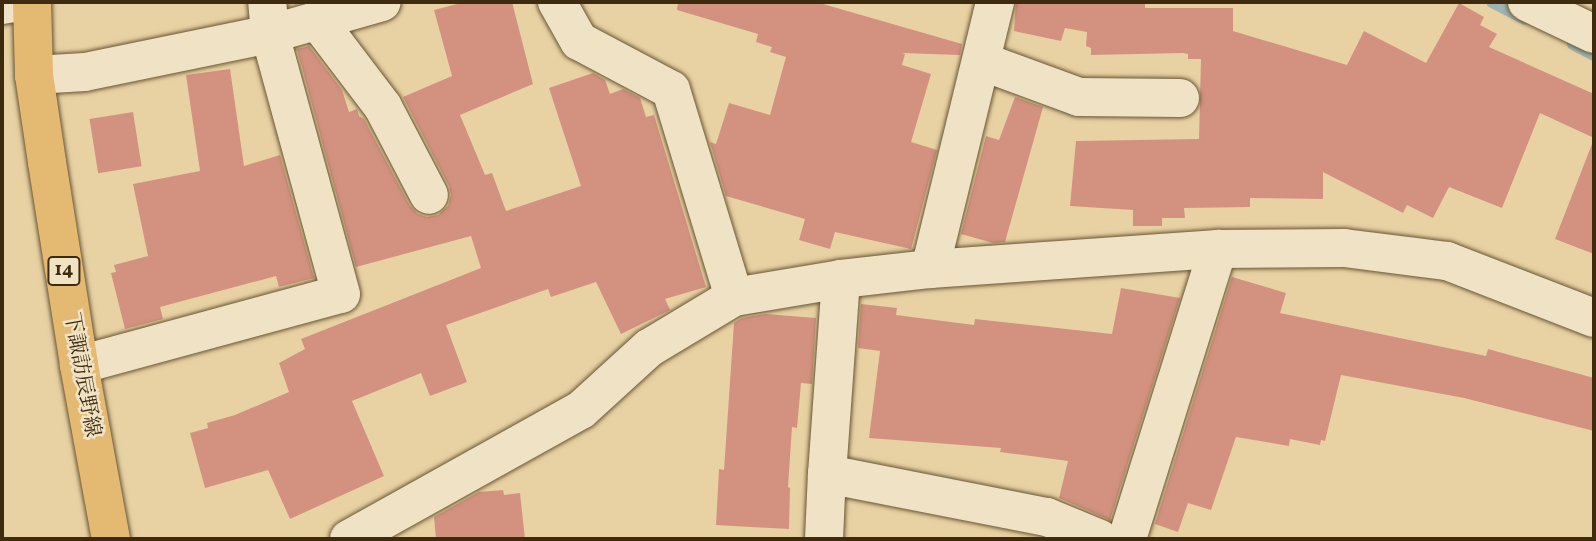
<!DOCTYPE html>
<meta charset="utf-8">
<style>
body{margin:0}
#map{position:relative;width:1596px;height:541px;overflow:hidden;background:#e8d2a4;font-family:Vollkorn,"Noto Serif JP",serif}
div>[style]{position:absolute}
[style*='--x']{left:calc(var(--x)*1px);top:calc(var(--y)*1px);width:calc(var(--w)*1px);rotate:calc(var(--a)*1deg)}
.stream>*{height:12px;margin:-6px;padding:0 6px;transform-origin:6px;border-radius:6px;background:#9eb4b3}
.building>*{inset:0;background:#d39280;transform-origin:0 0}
.roads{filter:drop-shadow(0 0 2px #685534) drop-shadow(0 0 2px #685534)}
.minor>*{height:38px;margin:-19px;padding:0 19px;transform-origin:19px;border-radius:19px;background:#f0e2c4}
.major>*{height:38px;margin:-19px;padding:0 19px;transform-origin:19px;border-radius:19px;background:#e4b972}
span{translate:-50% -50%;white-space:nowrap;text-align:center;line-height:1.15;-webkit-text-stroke:5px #f0e2c4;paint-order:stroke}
.shield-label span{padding:2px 5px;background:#f0e2c4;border:2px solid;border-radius:5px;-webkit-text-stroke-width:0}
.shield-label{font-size:19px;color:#3e2b0f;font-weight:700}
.street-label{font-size:21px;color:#3e2b0f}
.frame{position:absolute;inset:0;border:4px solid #3e2b0f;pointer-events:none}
</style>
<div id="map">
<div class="stream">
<i style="--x:1492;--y:2;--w:37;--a:27"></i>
<i style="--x:1573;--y:44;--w:24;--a:28"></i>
</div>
<div class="building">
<i style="clip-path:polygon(465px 2px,512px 2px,533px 84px,460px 115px,485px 175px,492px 173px,506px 211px,581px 186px,549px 88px,593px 73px,605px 80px,610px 94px,623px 89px,640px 98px,646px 117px,654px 115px,706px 287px,665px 299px,670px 310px,621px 334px,596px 282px,551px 297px,548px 289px,446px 325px,467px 382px,430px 396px,421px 373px,352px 401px,384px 476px,290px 519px,268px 470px,205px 488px,190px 433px,208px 428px,207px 423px,235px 415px,289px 392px,279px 363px,305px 349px,301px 339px,481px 268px,471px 236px,356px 267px,297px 49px,309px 46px,342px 90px,349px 112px,357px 109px,359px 116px,364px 119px,410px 206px,418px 214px,427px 217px,438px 215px,448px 206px,451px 195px,449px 186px,403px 97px,452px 76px,434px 10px)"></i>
<i style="clip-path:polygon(678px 2px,816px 2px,962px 44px,960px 55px,902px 53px,905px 54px,902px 65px,931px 74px,911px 142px,937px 150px,911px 249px,835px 232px,830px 249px,799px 240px,805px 219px,726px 196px,710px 142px,716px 144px,729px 103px,770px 115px,786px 57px,770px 52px,772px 47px,756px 42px,758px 34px,677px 10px)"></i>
<i style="clip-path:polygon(1016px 2px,1145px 3px,1145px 8px,1233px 8px,1233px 31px,1347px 65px,1364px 31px,1426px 63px,1459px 3px,1484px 17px,1480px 25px,1497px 34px,1489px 47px,1594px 94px,1594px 138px,1540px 113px,1502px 208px,1449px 187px,1433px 218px,1407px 205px,1403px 213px,1323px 172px,1323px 199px,1250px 198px,1250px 207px,1184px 208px,1185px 218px,1162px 218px,1162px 226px,1133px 226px,1133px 210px,1070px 206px,1076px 141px,1199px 139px,1201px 59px,1188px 59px,1188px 54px,1183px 53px,1091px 55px,1091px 48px,1086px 46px,1087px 32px,1065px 28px,1061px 41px,1014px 31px)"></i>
<i style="clip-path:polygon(230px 69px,244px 166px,280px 155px,314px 278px,279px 287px,276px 276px,160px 307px,163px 319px,125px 329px,111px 273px,116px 272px,114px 265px,148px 256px,133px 184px,200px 171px,186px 75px)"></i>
<i style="clip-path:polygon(1015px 97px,1043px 107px,1005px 242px,993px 243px,961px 234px,986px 136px,999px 140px)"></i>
<i style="left:133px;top:112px;width:55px;height:44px;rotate:81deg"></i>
<i style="clip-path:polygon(1592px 144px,1594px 144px,1594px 254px,1555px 239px)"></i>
<i style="clip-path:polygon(1232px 277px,1286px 293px,1280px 313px,1486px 356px,1488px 349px,1594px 378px,1594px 431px,1464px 398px,1341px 375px,1325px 441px,1321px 440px,1320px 445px,1290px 439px,1289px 446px,1236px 437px,1211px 510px,1188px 503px,1178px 532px,1155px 524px)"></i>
<i style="clip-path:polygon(1121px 288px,1180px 298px,1110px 520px,1059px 498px,1068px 461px,1000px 452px,1001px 448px,869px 438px,880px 351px,858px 348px,861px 304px,897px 308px,896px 315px,974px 325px,975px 319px,1112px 334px)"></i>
<i style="clip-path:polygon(766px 314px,816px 318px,812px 384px,801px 383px,797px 428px,792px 427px,788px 487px,790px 488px,789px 529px,716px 525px,719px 469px,724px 470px,734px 323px,742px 318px)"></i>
<i style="clip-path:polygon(503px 490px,504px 495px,520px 493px,525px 539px,436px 539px,434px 517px,479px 492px)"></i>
</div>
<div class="roads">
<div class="minor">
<i style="--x:557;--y:2;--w:45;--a:60.6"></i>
<i style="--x:579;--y:41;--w:104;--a:28"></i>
<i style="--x:671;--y:90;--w:216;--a:73.1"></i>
<i style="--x:1527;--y:2;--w:74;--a:25.5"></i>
<i style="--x:2;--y:5;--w:17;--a:-10"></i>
<i style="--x:317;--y:20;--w:109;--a:52.8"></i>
<i style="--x:383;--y:107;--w:99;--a:62.4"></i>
<i style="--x:981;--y:61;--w:104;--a:20.2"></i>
<i style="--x:1079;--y:97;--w:101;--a:0.6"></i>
<i style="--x:34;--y:75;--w:51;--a:-3.4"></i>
<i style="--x:85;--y:72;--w:189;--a:-11.6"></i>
<i style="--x:270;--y:34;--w:116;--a:-15.9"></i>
<i style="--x:930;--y:269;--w:275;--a:-76.3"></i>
<i style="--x:841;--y:279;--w:196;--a:94.1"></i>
<i style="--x:827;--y:474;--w:224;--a:11.1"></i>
<i style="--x:1047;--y:517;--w:57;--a:22.5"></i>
<i style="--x:79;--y:365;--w:271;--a:-15.2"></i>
<i style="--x:341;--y:294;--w:270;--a:-105.3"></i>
<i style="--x:270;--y:34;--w:32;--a:-95"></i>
<i style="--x:349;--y:539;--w:265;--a:-29.1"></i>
<i style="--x:581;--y:410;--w:92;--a:-42.4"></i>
<i style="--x:649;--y:348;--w:99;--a:-31"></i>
<i style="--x:734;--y:297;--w:109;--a:-9.5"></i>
<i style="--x:841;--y:279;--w:90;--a:-6.4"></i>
<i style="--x:930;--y:269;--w:289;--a:-4"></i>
<i style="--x:1218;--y:249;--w:126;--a:-0.5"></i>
<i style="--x:1344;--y:248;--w:104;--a:7.2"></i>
<i style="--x:1447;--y:261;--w:158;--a:21.2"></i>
<i style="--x:824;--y:539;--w:65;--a:-87.4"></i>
<i style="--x:1127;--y:539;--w:304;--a:-72.6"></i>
</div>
<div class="major">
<i style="--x:32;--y:2;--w:73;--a:88.4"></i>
<i style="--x:34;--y:75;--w:88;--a:81.5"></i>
<i style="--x:47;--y:162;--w:206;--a:81"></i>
<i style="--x:79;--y:365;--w:177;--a:79.6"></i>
</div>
</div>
<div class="shield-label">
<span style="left:64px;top:271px">14</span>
</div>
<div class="street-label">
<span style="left:81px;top:375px;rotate:80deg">下諏訪辰野線</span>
</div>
<div class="frame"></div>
</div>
